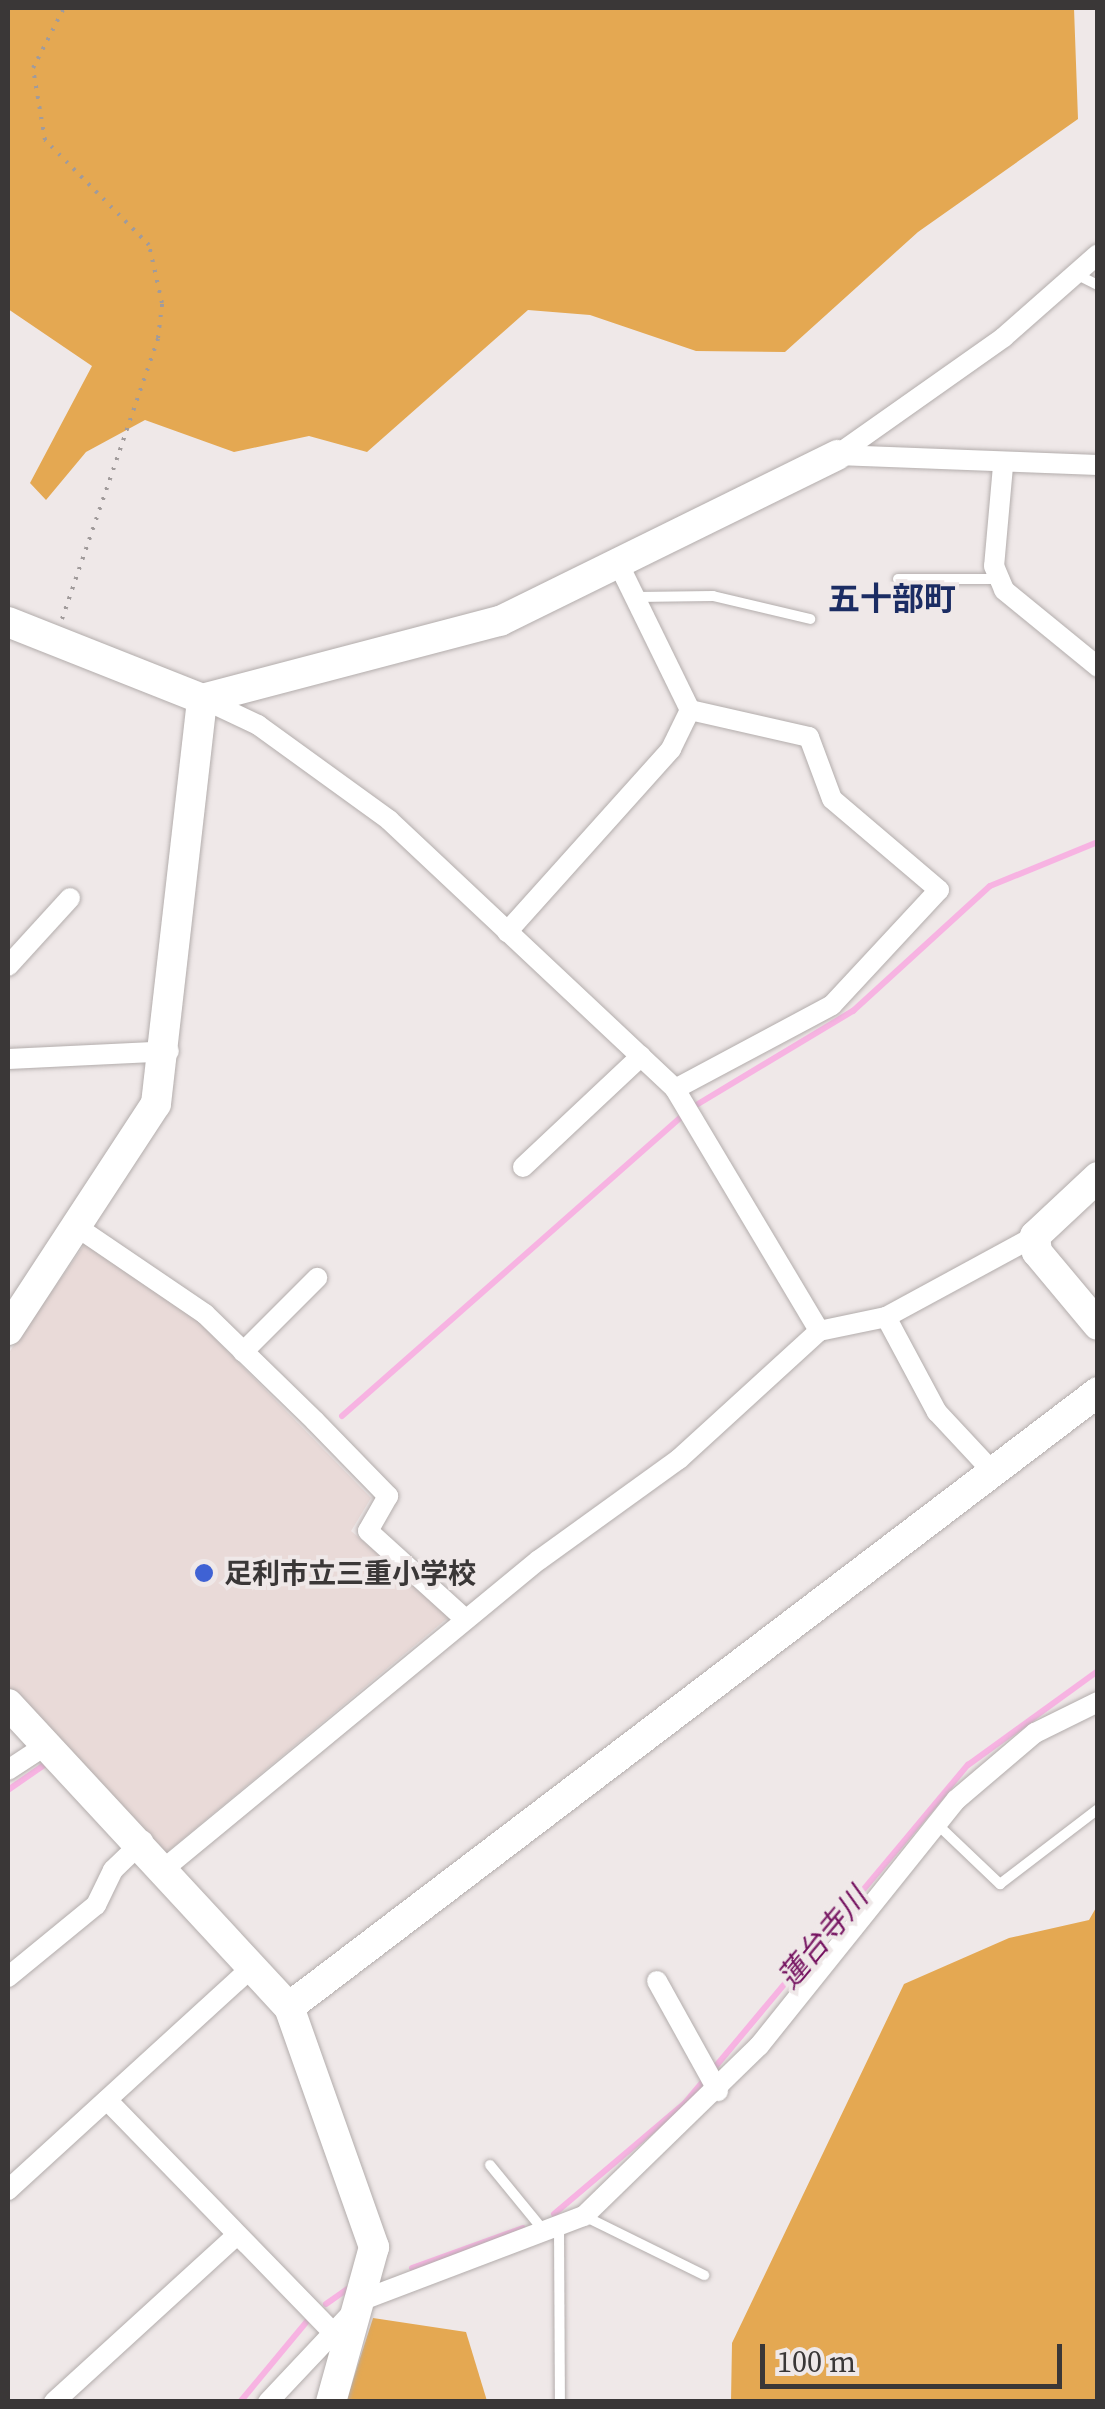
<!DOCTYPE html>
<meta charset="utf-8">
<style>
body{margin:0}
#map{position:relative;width:1105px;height:2409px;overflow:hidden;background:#efe8e8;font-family:"Source Serif 4","Noto Sans JP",serif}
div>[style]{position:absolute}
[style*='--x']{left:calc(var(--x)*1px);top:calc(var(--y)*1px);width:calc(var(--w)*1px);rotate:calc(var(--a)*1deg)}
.built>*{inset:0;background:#e9dad8}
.forest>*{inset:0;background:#e4a852}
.stream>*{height:6px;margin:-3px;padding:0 3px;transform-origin:3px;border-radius:3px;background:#f7b3e2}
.path>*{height:4px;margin-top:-2px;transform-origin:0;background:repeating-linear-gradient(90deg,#a19b9b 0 2.5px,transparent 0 10.5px)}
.roads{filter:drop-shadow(0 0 2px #b3adac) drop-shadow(0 0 2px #b3adac)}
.lane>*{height:10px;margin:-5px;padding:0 5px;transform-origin:5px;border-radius:5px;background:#fff}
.street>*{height:20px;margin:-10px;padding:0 10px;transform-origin:10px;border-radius:10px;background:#fff}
.secondary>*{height:30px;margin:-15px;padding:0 15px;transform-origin:15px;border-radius:15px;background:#fff}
.dots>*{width:28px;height:28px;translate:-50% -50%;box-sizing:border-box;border:5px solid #efe8e8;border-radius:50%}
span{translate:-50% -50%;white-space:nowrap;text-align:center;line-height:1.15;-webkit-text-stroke:8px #efe8e8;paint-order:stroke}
.poi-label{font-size:28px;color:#3a3737;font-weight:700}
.left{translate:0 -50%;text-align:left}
.water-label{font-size:30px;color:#761461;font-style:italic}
.quarter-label{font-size:32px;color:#1b2c63;font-weight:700}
.frame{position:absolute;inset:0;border:10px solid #3a3737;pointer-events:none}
.scale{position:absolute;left:760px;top:2344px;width:302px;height:45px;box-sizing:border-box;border:5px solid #3a3737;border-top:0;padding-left:12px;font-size:30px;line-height:35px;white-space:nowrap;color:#3a3737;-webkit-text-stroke:8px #efe8e8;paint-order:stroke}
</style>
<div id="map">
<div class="built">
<i style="clip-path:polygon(85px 1244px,195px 1318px,371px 1498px,351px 1531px,451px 1615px,166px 1853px,8px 1688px,8px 1354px)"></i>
</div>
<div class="forest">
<i style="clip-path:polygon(8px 8px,1074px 8px,1078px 119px,918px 232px,785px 352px,696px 351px,590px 315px,528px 310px,367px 452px,309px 436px,234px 452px,145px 420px,86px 452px,46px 500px,30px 483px,92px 366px,8px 309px)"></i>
<i style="clip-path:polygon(1097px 1906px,1097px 2401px,731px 2401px,732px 2343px,904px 1984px,1009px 1938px,1089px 1920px)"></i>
<i style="clip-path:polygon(373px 2318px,466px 2332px,487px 2401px,346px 2402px)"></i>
</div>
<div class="stream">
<i style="--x:693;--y:1107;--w:187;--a:-31"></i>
<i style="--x:853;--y:1011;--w:185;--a:-42.4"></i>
<i style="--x:990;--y:886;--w:117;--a:-22.2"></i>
<i style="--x:342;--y:1416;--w:455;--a:-41.4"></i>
<i style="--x:8;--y:1790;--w:47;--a:-34.7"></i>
<i style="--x:554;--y:2214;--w:172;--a:-40.3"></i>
<i style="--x:685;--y:2103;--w:441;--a:-50.1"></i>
<i style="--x:968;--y:1765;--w:160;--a:-35.9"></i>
<i style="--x:412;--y:2268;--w:118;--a:-19.8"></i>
<i style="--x:326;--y:2304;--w:29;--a:-35"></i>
<i style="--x:240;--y:2402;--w:108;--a:-50.3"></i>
</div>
<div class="path">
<i style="--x:62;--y:619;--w:297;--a:-71.1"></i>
<i style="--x:158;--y:338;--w:35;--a:-83"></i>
<i style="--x:162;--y:303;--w:59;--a:-102.6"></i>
<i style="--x:149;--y:245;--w:148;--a:-134.7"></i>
<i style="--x:45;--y:140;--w:73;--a:-99.5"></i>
<i style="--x:33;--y:68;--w:68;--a:-62.7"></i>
</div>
<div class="roads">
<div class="lane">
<i style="--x:1076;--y:274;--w:25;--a:27"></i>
<i style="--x:898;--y:579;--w:101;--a:0"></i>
<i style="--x:636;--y:597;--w:77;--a:-0.7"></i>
<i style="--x:713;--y:596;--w:100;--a:13.3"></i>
<i style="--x:938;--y:1825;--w:86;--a:43.6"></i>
<i style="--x:1000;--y:1884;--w:123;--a:-37.4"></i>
<i style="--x:490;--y:2165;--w:85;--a:50.7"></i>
<i style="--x:584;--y:2216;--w:134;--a:26.2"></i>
<i style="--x:559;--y:2227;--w:175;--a:89.7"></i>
</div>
<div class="street">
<i style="--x:837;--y:455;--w:204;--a:-35.2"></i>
<i style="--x:1004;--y:337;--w:125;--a:-41.4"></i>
<i style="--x:837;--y:455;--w:261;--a:2.2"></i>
<i style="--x:1003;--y:466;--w:100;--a:95.1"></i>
<i style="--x:994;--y:566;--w:26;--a:67"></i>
<i style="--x:1004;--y:590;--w:122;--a:39.3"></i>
<i style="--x:619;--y:565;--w:161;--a:63.9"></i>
<i style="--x:203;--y:699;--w:61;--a:25.3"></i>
<i style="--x:258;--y:725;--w:162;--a:35.9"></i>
<i style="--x:389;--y:820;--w:393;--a:43.2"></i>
<i style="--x:675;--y:1089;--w:282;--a:59.2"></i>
<i style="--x:507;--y:932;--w:246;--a:-48.1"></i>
<i style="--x:671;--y:749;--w:43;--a:-64"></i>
<i style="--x:8;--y:966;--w:92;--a:-47.6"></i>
<i style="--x:8;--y:1059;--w:161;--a:-2.8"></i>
<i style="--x:675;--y:1089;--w:178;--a:-28.1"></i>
<i style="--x:832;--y:1005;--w:157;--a:-47.1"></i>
<i style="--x:939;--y:890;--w:140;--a:-139.6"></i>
<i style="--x:832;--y:799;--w:66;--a:-110.4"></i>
<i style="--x:809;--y:737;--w:122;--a:-167.2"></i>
<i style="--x:523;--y:1167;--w:162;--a:-43.2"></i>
<i style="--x:80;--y:1229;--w:151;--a:34.2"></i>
<i style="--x:205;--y:1314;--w:153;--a:44.2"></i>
<i style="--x:315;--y:1421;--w:105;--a:45.8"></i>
<i style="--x:388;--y:1496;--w:40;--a:119.7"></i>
<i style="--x:368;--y:1531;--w:131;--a:42.2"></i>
<i style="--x:886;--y:1317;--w:108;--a:61.8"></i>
<i style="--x:937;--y:1412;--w:79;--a:47"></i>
<i style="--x:243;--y:1352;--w:105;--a:-45"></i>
<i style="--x:8;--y:1770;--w:45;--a:-33.3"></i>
<i style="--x:165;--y:1868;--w:484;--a:-39.5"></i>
<i style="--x:539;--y:1560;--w:173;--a:-35.8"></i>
<i style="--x:679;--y:1459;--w:190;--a:-42.4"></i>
<i style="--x:819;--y:1331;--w:68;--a:-11.8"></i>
<i style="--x:886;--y:1317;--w:170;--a:-28.5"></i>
<i style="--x:8;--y:1977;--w:114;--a:-39.3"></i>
<i style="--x:96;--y:1905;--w:39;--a:-64"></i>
<i style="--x:113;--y:1870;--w:42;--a:-44"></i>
<i style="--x:657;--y:1981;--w:126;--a:61"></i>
<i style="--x:107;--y:2100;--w:320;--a:45.8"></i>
<i style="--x:8;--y:2190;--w:329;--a:-42.4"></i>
<i style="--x:54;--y:2402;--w:248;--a:-42.4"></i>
<i style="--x:268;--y:2402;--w:141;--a:-46.7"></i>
<i style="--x:365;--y:2299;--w:234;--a:-20.8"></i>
<i style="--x:584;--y:2216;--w:244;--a:-44.2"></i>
<i style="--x:759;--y:2046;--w:315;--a:-51.3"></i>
<i style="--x:956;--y:1800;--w:104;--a:-40.3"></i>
<i style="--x:1035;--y:1733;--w:70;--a:-26.2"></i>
</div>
<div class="secondary">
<i style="--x:8;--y:622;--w:209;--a:21.6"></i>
<i style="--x:202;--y:699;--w:308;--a:-14.7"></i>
<i style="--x:500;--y:621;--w:376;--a:-26.2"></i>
<i style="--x:1098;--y:1177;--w:86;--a:136.9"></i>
<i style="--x:1035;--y:1236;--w:16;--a:83"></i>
<i style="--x:1037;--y:1252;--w:95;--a:50.1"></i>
<i style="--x:8;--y:1330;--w:270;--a:-56.8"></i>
<i style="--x:156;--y:1104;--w:408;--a:-83.5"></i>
<i style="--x:8;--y:1704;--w:413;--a:47.2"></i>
<i style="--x:289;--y:2007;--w:255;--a:70.5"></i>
<i style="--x:374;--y:2247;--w:161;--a:105.5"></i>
<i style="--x:289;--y:2007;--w:1016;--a:-37.24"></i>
</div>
</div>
<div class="dots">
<i style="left:204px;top:1573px;background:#3f62d4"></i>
</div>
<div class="poi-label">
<span class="left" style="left:224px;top:1573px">足利市立三重小学校</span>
</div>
<div class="water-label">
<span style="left:823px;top:1938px;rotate:-50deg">蓮台寺川</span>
</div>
<div class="quarter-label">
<span style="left:892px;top:599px">五十部町</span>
</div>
<div class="frame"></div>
<div class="scale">100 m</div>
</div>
